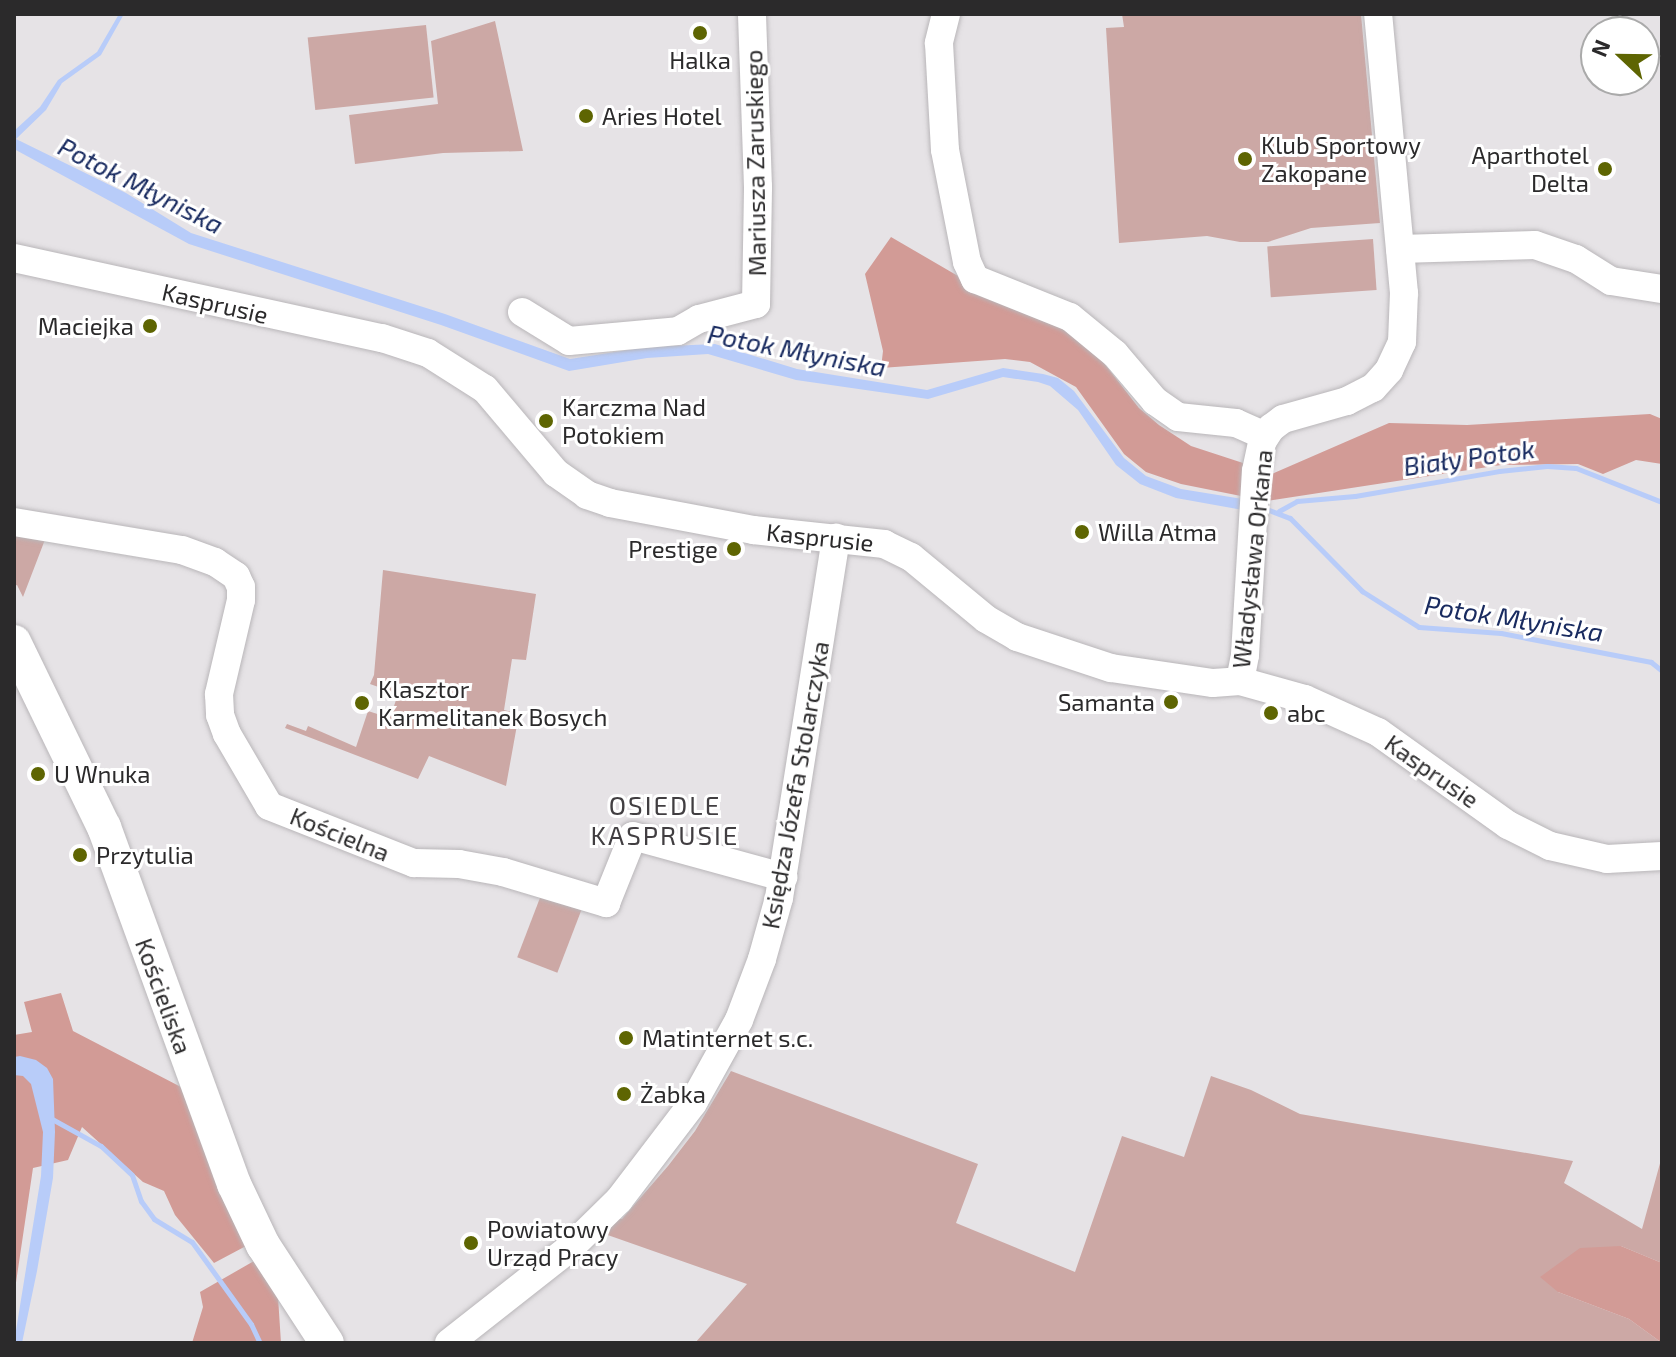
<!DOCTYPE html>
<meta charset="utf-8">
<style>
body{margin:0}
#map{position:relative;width:1676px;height:1357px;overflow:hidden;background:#e6e3e6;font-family:"Exo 2",sans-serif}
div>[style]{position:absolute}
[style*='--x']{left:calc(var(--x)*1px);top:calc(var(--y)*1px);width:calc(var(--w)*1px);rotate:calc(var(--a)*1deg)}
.green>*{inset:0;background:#cca8a5;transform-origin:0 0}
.forest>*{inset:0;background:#d29b96}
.water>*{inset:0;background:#b8ccf9}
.stream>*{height:5px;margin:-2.5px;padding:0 2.5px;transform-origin:2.5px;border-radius:2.5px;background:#b8ccf9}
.roads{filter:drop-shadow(0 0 2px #b9b6b9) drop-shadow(0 0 2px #b9b6b9)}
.minor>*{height:28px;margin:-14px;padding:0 14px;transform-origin:14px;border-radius:14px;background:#fff}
.major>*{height:34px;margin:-17px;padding:0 17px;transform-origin:17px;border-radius:17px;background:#fff}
.dots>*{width:22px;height:22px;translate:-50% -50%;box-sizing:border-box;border:4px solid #fff;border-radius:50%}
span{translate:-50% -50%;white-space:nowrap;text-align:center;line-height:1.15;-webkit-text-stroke:6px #fff;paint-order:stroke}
.poi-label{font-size:24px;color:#2b2a2b}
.left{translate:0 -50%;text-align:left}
.right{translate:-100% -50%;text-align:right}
.street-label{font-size:24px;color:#2b2a2b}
.water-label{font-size:26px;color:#192b60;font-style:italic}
.neighbourhood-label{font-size:26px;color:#413e41;letter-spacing:2px}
.frame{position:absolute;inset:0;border:16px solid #2b2a2b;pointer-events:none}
.north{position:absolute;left:1580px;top:16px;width:80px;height:80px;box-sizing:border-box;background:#fff;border:2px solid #aaa;border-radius:50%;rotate:292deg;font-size:22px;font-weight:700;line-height:32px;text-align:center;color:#2b2a2b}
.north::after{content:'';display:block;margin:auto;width:28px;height:36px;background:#5e6502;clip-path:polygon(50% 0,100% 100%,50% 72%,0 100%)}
</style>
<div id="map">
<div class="green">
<i style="clip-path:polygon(1122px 14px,1361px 14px,1380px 223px,1311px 228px,1268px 242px,1240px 242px,1207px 236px,1119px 243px,1106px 28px,1124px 27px)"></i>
<i style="clip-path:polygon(495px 21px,523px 151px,443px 153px,355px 164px,349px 115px,438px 104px,431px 41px)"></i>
<i style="left:426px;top:25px;width:73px;height:119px;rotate:84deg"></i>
<i style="left:1373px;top:239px;width:51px;height:106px;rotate:86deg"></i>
<i style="clip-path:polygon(14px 531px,46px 537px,23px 597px,17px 585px,14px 586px)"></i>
<i style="clip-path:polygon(383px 570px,536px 594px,526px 660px,512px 659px,504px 710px,519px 714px,506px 786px,429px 756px,418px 779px,285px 728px,287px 724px,306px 731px,308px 726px,356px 747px,368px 711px,390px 718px,398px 694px,370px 684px,374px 675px)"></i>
<i style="left:543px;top:890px;width:43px;height:72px;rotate:21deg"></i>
<i style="clip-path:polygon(731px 1071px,978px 1164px,956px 1223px,1075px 1272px,1122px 1136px,1184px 1157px,1211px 1076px,1251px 1090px,1300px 1114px,1573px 1161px,1564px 1183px,1642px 1229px,1662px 1156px,1662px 1263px,1621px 1246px,1558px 1292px,1629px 1319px,1662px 1343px,695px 1343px,747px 1284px,602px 1233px,617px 1219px,622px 1219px,668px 1166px,695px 1131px)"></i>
</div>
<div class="forest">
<i style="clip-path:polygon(891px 237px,958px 276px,965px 289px,1054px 321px,1096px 353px,1139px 408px,1159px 425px,1191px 446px,1243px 463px,1241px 496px,1181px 484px,1146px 472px,1124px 454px,1076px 387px,1030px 362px,1005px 359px,881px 368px,883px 351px,865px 274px)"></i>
<i style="clip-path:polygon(1650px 414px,1662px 419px,1662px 464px,1636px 460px,1603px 474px,1578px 464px,1501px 465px,1267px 501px,1265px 477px,1389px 423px,1467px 425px)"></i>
<i style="clip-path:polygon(61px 993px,73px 1031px,181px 1087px,222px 1197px,246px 1246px,214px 1263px,175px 1215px,164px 1191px,143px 1182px,82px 1127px,68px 1160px,33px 1168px,14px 1296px,14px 1035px,32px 1032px,24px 1002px)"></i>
<i style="clip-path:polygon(1621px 1246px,1662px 1263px,1662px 1343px,1629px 1319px,1558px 1292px,1540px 1277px,1580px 1248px)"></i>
<i style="clip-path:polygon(254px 1261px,278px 1297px,281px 1343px,192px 1343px,203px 1307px,200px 1292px)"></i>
</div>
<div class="water">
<i style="clip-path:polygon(119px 14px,124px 14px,101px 55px,62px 83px,46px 110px,16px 139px,126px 193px,191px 233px,445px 314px,570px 359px,647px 347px,715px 344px,797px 369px,927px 390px,1003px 368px,1043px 374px,1058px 378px,1074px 391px,1124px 458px,1146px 476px,1181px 489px,1255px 501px,1254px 512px,1176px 498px,1140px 484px,1116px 465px,1078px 410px,1050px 386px,1038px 382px,1003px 377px,928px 399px,796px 380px,708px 354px,647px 358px,569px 371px,441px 325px,189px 244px,14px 149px,14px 131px,40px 107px,58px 80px,97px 52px)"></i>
<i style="clip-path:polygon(20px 1056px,36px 1060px,47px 1068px,53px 1079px,55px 1132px,53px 1178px,37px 1271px,22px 1343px,14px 1343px,41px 1176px,43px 1132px,31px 1084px,23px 1076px,14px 1075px,14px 1057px)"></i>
</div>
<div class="stream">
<i style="--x:1261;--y:507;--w:31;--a:21"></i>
<i style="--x:1290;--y:518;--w:103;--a:45.4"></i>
<i style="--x:1362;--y:591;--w:67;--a:32.3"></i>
<i style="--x:1419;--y:627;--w:82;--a:4.2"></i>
<i style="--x:1501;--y:633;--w:153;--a:10.9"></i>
<i style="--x:1651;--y:662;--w:14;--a:39"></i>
<i style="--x:1279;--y:511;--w:21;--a:-29"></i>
<i style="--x:1297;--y:501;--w:58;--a:-4.9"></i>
<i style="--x:1355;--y:496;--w:146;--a:-9.8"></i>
<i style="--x:1499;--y:471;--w:48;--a:-5.9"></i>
<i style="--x:1547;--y:466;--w:29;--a:4"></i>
<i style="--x:1576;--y:468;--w:92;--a:21.6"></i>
<i style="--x:52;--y:1119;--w:56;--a:28.9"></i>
<i style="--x:101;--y:1146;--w:42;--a:43.1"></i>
<i style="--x:132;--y:1175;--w:28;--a:71"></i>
<i style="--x:141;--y:1201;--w:22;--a:54"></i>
<i style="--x:154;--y:1219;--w:44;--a:31.2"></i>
<i style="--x:192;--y:1242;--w:101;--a:54.3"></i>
<i style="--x:251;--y:1324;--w:21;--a:65"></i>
</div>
<div class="roads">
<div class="minor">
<i style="--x:946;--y:14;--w:30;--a:104"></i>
<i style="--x:939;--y:43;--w:107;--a:86.8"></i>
<i style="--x:945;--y:150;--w:114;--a:78.9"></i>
<i style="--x:967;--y:262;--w:19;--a:65"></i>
<i style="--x:975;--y:279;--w:102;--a:21.8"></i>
<i style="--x:1070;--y:317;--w:58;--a:39.4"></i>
<i style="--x:1115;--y:354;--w:62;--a:49.6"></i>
<i style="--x:1155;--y:401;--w:28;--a:35"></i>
<i style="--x:1178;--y:417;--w:58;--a:5.9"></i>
<i style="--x:1236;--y:423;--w:32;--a:24"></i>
<i style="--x:1400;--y:249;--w:135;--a:-1.7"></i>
<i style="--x:1535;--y:245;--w:43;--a:18.9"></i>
<i style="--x:1576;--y:259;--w:41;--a:32.2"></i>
<i style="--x:1611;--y:281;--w:52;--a:8.9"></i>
<i style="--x:14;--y:258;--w:377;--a:12.3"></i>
<i style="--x:382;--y:338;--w:48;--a:18.1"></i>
<i style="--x:428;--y:353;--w:67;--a:32.3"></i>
<i style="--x:485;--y:389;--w:110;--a:49.8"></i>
<i style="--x:556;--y:473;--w:38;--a:35"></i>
<i style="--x:587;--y:495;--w:24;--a:19"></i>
<i style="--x:610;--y:503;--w:146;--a:10.7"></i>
<i style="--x:753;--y:530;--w:132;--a:6.1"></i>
<i style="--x:884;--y:544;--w:30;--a:26"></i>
<i style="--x:911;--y:557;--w:97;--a:39.6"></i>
<i style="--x:986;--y:619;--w:36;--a:30"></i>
<i style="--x:1017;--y:637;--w:99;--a:18.3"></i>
<i style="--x:1111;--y:668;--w:103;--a:8.4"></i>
<i style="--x:1213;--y:683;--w:27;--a:-4"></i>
<i style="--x:1240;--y:681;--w:67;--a:15.5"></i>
<i style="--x:1305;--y:699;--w:80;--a:24.3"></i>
<i style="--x:1378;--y:732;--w:160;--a:35.6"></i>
<i style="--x:1508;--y:825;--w:47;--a:26.6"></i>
<i style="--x:1550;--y:846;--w:58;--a:12.8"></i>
<i style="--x:1607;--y:859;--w:55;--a:-3.1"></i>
<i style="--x:522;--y:312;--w:55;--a:31.7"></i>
<i style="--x:569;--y:341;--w:109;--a:-5.2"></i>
<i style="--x:678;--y:331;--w:24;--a:-30"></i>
<i style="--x:699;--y:319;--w:59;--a:-14.7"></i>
<i style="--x:756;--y:304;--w:117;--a:-89"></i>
<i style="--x:758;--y:187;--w:173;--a:-92"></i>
<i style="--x:14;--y:522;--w:170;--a:9.5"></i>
<i style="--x:182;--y:550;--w:35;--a:20"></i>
<i style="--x:215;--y:562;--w:25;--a:34"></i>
<i style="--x:236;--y:576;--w:12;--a:66"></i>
<i style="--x:241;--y:587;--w:13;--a:90"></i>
<i style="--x:241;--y:600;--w:97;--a:103.2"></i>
<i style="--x:219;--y:694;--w:21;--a:87"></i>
<i style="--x:220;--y:715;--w:20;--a:70"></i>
<i style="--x:227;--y:734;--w:83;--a:59.7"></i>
<i style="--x:269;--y:806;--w:156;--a:21.5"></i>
<i style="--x:414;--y:863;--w:45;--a:1.3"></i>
<i style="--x:459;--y:864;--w:45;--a:10.3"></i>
<i style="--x:503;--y:872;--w:108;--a:16.8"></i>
<i style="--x:606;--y:903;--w:72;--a:-68.1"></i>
<i style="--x:633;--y:836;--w:156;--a:15.3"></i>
<i style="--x:1240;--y:681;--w:26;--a:-79"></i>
<i style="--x:1245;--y:655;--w:184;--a:-86.6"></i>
<i style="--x:1256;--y:471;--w:30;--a:-78"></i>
<i style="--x:1262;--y:442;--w:17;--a:-57"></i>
<i style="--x:1271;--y:428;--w:15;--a:-37"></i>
<i style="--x:1283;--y:419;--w:66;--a:-15.7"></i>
<i style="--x:1347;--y:401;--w:29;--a:-27"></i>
<i style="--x:1373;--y:388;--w:24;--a:-48"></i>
<i style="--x:1389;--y:370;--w:31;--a:-65"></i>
<i style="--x:1402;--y:342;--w:49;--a:-87.7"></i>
<i style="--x:1404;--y:293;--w:280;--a:-95.3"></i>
<i style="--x:449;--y:1343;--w:155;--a:-38.2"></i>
<i style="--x:571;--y:1247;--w:67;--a:-44.4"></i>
<i style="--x:619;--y:1200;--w:122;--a:-52.7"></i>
<i style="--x:693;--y:1103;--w:95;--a:-61"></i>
<i style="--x:739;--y:1020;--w:65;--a:-69.3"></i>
<i style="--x:762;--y:959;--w:63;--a:-74.4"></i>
<i style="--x:779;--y:898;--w:365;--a:-81"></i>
</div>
<div class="major">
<i style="--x:14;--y:642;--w:206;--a:64.1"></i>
<i style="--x:104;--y:827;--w:380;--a:70"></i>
<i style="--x:234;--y:1184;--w:68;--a:64.6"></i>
<i style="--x:263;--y:1245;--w:117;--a:56.9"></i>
</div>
</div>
<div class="dots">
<i style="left:700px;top:33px;background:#5e6502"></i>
<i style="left:586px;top:116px;background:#5e6502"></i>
<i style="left:1245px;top:159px;background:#5e6502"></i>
<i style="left:1605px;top:169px;background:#5e6502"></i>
<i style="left:150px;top:326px;background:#5e6502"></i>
<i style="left:546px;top:421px;background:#5e6502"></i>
<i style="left:1082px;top:532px;background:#5e6502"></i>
<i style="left:734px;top:549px;background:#5e6502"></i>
<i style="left:1171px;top:702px;background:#5e6502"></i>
<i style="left:362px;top:703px;background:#5e6502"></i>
<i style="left:1271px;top:713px;background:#5e6502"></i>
<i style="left:38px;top:774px;background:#5e6502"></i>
<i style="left:80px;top:855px;background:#5e6502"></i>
<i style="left:626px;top:1038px;background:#5e6502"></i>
<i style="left:624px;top:1094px;background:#5e6502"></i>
<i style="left:471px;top:1243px;background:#5e6502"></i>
</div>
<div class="poi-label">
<span style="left:700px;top:60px">Halka</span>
<span class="left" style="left:602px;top:116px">Aries Hotel</span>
<span class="left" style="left:1261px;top:159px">Klub Sportowy<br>Zakopane</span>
<span class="right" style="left:1589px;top:169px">Aparthotel<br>Delta</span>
<span class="right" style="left:134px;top:326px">Maciejka</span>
<span class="left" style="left:562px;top:421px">Karczma Nad<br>Potokiem</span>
<span class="left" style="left:1098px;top:532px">Willa Atma</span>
<span class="right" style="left:718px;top:549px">Prestige</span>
<span class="left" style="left:378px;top:703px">Klasztor<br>Karmelitanek Bosych</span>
<span class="right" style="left:1155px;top:702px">Samanta</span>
<span class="left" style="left:1287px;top:713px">abc</span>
<span class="left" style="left:54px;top:774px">U Wnuka</span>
<span class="left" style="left:96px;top:855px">Przytulia</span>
<span class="left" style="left:642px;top:1038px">Matinternet s.c.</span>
<span class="left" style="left:640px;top:1094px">Żabka</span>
<span class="left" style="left:487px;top:1243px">Powiatowy<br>Urząd Pracy</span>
</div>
<div class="street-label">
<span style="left:755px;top:163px;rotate:-91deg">Mariusza Zaruskiego</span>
<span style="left:215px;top:303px;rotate:13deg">Kasprusie</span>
<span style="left:820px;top:537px;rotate:6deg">Kasprusie</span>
<span style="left:1252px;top:559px;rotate:-84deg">Władysława Orkana</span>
<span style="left:1432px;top:771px;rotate:35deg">Kasprusie</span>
<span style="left:795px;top:785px;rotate:-80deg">Księdza Józefa Stolarczyka</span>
<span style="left:340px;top:834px;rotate:22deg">Kościelna</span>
<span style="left:164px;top:996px;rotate:70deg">Kościeliska</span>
</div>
<div class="water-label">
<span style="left:141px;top:185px;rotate:27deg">Potok Młyniska</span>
<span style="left:797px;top:350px;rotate:11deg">Potok Młyniska</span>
<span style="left:1469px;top:457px;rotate:-8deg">Biały Potok</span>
<span style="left:1514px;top:618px;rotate:9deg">Potok Młyniska</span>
</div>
<div class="neighbourhood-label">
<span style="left:665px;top:820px">OSIEDLE<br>KASPRUSIE</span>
</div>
<div class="frame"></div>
<div class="north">N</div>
</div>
